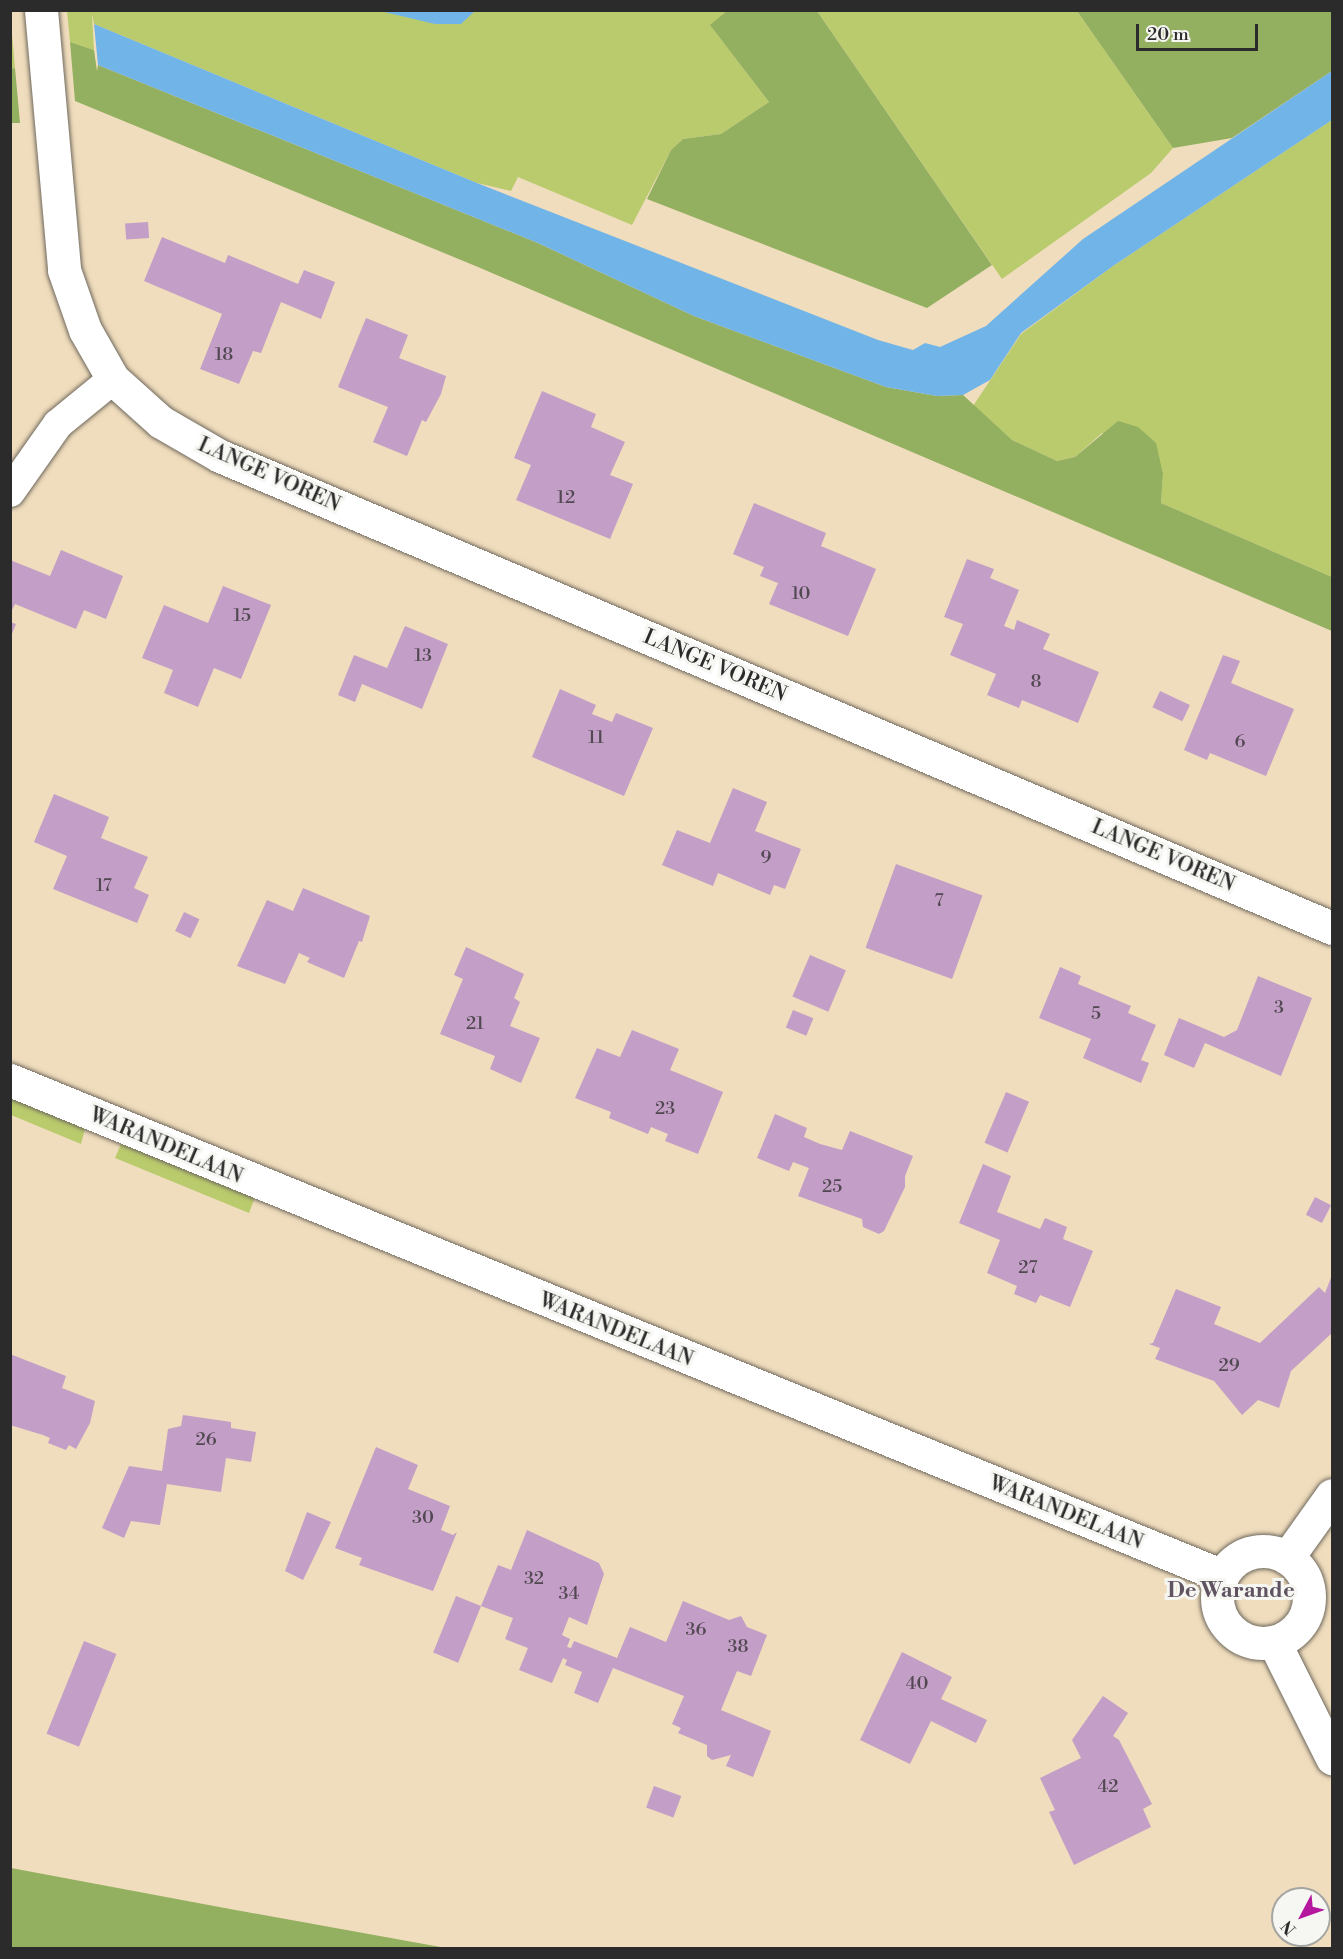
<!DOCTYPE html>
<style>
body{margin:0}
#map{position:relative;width:1343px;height:1959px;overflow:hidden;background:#f0ddbd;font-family:"Libre Bodoni",serif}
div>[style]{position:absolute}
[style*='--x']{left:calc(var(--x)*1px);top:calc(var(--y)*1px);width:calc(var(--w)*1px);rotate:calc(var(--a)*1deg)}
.green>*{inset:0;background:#bacb6d}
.forest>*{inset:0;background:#93af60}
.water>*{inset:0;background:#71b4e7}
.building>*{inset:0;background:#c39ec6;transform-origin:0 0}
.roads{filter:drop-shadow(0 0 2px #70695e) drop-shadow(0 0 2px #70695e)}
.pedestrian>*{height:30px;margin:-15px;padding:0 15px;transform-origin:15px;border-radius:15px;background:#fff}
.minor>*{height:33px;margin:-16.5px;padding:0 16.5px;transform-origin:16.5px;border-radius:16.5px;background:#fff}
.tertiary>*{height:33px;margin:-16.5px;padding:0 16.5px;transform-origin:16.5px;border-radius:16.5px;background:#fff}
.tertiary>.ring{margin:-16.5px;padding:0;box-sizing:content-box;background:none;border:33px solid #fff;border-radius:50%}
span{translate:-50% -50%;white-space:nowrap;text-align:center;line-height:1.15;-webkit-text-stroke:6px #f6f6f2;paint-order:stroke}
.number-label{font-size:18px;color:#514852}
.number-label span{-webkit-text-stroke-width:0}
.street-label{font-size:21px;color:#2b2b2b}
.neighbourhood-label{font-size:22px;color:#605361;font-weight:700}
.frame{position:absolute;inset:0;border:12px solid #2b2b2b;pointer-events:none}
.north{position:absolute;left:1271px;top:1887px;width:60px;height:60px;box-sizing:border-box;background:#f6f6f2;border:2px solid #a5a5a2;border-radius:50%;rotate:229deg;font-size:16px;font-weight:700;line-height:24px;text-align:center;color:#2b2b2b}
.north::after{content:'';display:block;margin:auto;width:21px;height:27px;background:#b5179e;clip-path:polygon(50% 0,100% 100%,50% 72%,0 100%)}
.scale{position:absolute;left:1136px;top:24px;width:122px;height:27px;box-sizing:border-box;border:3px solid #2b2b2b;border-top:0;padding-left:8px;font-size:18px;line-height:21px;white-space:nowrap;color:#2b2b2b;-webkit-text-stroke:4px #f6f6f2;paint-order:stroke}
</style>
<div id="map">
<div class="green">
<i style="clip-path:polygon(10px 11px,15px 68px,11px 69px,10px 69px)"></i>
<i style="clip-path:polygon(67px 11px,727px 11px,711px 26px,769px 102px,721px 134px,683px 139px,671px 150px,632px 225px,518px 177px,511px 191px,477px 183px,94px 24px,92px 14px,94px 50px,70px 42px)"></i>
<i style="clip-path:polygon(817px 11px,1077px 11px,1173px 148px,1151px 173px,1002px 279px)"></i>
<i style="clip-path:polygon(1332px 120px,1332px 577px,1161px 503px,1163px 474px,1102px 433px,1075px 457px,1057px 461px,1012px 440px,973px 406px,1021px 334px,1113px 266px)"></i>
<i style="clip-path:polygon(10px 1093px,85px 1129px,81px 1144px,11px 1115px)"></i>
<i style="clip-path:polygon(129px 1140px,252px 1191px,254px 1200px,249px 1213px,115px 1158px,121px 1144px)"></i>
</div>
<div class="forest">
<i style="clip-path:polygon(727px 11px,817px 11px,992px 265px,927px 308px,647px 199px,671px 150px,683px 139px,721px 134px,769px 102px,710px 25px)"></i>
<i style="clip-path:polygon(1077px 11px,1332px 11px,1332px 71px,1232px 138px,1173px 148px)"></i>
<i style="clip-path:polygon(70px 42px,94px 50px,97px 71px,98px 65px,538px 243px,694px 316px,886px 387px,937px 396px,963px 395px,1012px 440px,1057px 461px,1075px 457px,1118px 421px,1138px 427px,1156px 443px,1163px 474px,1161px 503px,1332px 577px,1332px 631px,478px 267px,75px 101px)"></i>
<i style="clip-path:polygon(15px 68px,20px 123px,11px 123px,11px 69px)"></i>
<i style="clip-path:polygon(11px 1868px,230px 1909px,446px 1948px,11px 1948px)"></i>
</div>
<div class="water">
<i style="clip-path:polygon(380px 11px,475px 11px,461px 24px,435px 24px)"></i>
<i style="clip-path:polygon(94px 24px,477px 183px,878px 340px,913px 350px,925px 343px,940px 347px,986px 326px,1083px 239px,1332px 71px,1332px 120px,1113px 266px,1021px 333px,990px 380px,963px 395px,937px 396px,886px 387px,694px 316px,538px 243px,98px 65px)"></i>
</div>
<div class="building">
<i style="left:148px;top:222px;width:16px;height:23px;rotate:86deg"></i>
<i style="clip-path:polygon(162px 237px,225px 263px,228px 255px,298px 284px,304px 270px,335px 282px,321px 319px,281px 302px,261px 353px,253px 351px,239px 384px,200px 369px,222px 314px,144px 281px)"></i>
<i style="clip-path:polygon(366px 318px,408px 335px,399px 358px,446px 376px,441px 394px,426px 422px,422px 420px,407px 456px,373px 442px,388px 407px,338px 387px)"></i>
<i style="clip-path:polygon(542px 391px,596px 414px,591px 427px,625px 442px,610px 475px,633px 484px,610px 539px,516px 500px,531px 465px,514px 458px)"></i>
<i style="clip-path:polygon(754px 503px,826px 533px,821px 546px,876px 569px,848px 636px,769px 604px,778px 583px,760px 576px,764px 567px,733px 554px)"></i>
<i style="clip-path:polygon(61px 550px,123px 576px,106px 619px,84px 610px,76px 629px,15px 604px,10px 614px,10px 560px,50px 576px)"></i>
<i style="clip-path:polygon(967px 559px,994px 569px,990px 578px,1019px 590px,1004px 626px,1014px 630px,1017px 620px,1050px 634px,1043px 649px,1099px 672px,1078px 723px,1022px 700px,1019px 708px,987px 695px,996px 674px,950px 655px,963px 624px,944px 617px)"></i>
<i style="clip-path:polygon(223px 586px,271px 605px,241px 679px,214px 668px,198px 707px,164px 693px,173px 670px,142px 658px,164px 605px,208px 623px)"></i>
<i style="clip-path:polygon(10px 622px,16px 624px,11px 636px,10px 636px)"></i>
<i style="clip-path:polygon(405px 626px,448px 644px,422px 709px,362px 684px,355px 702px,338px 695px,354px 655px,387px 668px)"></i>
<i style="clip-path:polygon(1223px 655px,1240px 661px,1231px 683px,1294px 709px,1266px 776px,1210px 753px,1207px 760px,1184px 750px)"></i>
<i style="clip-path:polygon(560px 689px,596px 705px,592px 714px,612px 722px,616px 713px,653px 728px,624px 796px,532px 757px)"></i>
<i style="left:1160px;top:691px;width:33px;height:18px;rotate:25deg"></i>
<i style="clip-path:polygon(733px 788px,767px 802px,755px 831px,801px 849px,785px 889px,774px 885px,770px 895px,718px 873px,713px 886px,662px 865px,677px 830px,710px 843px)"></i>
<i style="clip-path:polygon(54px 794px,109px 817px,101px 838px,148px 857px,134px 888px,149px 895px,137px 923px,53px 889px,67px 856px,34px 842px)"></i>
<i style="left:896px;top:864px;width:92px;height:89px;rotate:20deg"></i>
<i style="clip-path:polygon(303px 888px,370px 916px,362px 942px,359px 941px,344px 978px,307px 962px,310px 958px,299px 953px,285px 984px,237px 966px,267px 900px,293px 911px)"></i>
<i style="left:184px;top:912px;width:17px;height:21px;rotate:25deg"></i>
<i style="clip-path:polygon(466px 947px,524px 974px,514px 998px,520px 1002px,510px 1026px,540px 1038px,521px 1083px,490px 1069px,495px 1056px,440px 1034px,463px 979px,454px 975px)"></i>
<i style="left:810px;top:955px;width:39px;height:45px;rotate:23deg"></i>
<i style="clip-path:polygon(1060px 967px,1081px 976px,1078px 984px,1131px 1006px,1128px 1013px,1156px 1025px,1141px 1060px,1149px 1063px,1141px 1083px,1083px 1058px,1091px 1039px,1039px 1018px)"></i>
<i style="clip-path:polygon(1258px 976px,1312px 998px,1281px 1076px,1205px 1043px,1194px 1068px,1164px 1055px,1179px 1018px,1224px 1037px,1237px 1030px)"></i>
<i style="left:793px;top:1010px;width:22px;height:19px;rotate:22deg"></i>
<i style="clip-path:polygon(632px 1030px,679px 1049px,670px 1070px,723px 1092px,698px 1154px,665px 1141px,668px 1134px,651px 1127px,648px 1134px,609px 1118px,611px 1112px,575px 1098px,597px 1048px,620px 1057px)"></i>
<i style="left:1006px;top:1092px;width:25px;height:55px;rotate:23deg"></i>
<i style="clip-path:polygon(775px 1114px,807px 1128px,804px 1137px,820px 1144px,842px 1150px,850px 1131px,913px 1156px,905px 1176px,905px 1187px,884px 1231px,879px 1234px,863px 1227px,862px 1219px,798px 1196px,809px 1168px,793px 1162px,789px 1171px,757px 1158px)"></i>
<i style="clip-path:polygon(983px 1164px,1011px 1176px,997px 1212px,1040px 1229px,1045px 1218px,1067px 1227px,1063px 1239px,1093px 1251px,1070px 1307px,1040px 1295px,1036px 1303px,1014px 1294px,1017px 1286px,987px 1273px,1000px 1240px,959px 1223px)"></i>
<i style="left:1315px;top:1197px;width:18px;height:20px;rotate:27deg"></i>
<i style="clip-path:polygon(1332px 1275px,1332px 1333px,1291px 1371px,1279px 1408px,1258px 1400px,1242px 1415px,1214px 1381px,1155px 1359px,1160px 1348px,1149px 1344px,1153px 1343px,1176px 1289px,1221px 1307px,1214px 1324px,1260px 1343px,1319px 1287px,1325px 1293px)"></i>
<i style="clip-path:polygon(10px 1354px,66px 1376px,62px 1388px,95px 1401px,90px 1423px,76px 1449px,69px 1445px,66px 1450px,48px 1443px,50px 1438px,43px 1435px,10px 1425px)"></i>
<i style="clip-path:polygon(183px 1415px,231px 1422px,231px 1428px,256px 1432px,251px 1462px,226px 1458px,221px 1492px,167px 1484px,160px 1525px,131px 1521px,124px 1538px,102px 1528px,129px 1466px,162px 1471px,168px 1429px,181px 1426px)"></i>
<i style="clip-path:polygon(376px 1447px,418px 1465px,408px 1489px,450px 1506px,441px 1530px,453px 1535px,457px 1532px,433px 1591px,359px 1565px,362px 1558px,335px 1548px)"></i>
<i style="clip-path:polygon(307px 1512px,331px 1522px,303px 1580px,285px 1571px)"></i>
<i style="clip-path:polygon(527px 1530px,599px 1563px,604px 1574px,587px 1625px,569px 1617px,562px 1635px,570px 1639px,567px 1647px,571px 1648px,574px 1641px,617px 1658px,630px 1627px,666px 1642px,683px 1601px,729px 1620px,741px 1616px,747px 1627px,767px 1635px,751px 1676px,737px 1671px,721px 1710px,771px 1731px,753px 1777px,726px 1766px,731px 1755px,712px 1760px,707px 1756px,707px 1745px,678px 1733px,681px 1728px,672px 1724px,684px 1696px,613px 1668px,598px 1703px,574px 1693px,582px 1672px,565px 1665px,567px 1660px,563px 1658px,552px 1683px,519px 1670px,528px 1648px,505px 1639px,513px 1618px,481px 1606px,498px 1565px,511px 1570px)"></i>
<i style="left:456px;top:1596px;width:27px;height:61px;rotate:22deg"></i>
<i style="left:84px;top:1641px;width:35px;height:100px;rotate:22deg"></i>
<i style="clip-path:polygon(902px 1652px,952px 1677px,941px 1699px,987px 1720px,976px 1743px,931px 1721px,910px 1764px,860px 1740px)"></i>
<i style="clip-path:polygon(1103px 1696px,1128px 1713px,1113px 1736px,1119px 1740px,1152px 1804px,1143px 1809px,1151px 1827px,1074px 1865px,1049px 1812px,1055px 1810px,1040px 1778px,1081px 1758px,1072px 1740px)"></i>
<i style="left:654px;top:1786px;width:29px;height:23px;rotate:20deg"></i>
</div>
<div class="roads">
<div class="pedestrian">
<i style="--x:10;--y:492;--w:83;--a:-54.8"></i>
<i style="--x:58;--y:424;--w:71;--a:-39.3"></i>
</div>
<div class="minor">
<i style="--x:41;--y:10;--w:261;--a:84.9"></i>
<i style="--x:64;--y:270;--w:64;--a:70.7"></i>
<i style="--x:85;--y:330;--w:56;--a:60.3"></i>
<i style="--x:113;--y:379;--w:64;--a:41.9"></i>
<i style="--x:161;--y:422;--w:68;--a:30"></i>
<i style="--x:220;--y:456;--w:1208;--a:23"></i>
<i style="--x:1287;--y:1558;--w:77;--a:-54.5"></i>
</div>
<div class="tertiary">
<i style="--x:10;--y:1080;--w:1310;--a:22.24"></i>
<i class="ring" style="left:1217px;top:1551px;width:59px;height:59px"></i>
<i style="--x:1274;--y:1642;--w:130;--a:63.4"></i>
</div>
</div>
<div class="number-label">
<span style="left:224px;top:355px">18</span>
<span style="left:566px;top:498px">12</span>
<span style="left:801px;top:594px">10</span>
<span style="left:242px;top:616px">15</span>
<span style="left:423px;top:656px">13</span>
<span style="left:1036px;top:682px">8</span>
<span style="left:596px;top:738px">11</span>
<span style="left:1240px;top:742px">6</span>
<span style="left:766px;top:858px">9</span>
<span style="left:104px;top:886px">17</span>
<span style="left:939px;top:901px">7</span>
<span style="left:1279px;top:1008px">3</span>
<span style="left:1096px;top:1014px">5</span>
<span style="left:475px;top:1024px">21</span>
<span style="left:665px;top:1109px">23</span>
<span style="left:832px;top:1187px">25</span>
<span style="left:1028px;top:1268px">27</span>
<span style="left:1229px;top:1366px">29</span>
<span style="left:206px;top:1440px">26</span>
<span style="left:423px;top:1518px">30</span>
<span style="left:534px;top:1579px">32</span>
<span style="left:569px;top:1594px">34</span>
<span style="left:696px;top:1630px">36</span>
<span style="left:738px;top:1647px">38</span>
<span style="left:917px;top:1684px">40</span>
<span style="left:1108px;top:1787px">42</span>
</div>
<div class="street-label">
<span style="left:269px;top:475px;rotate:24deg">LANGE VOREN</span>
<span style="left:715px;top:666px;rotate:23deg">LANGE VOREN</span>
<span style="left:1163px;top:856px;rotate:23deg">LANGE VOREN</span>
<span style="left:166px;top:1146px;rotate:23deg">WARANDELAAN</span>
<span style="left:616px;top:1330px;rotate:22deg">WARANDELAAN</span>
<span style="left:1066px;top:1513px;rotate:22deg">WARANDELAAN</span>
</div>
<div class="neighbourhood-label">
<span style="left:1231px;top:1591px">De Warande</span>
</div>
<div class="frame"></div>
<div class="north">N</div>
<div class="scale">20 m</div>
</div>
